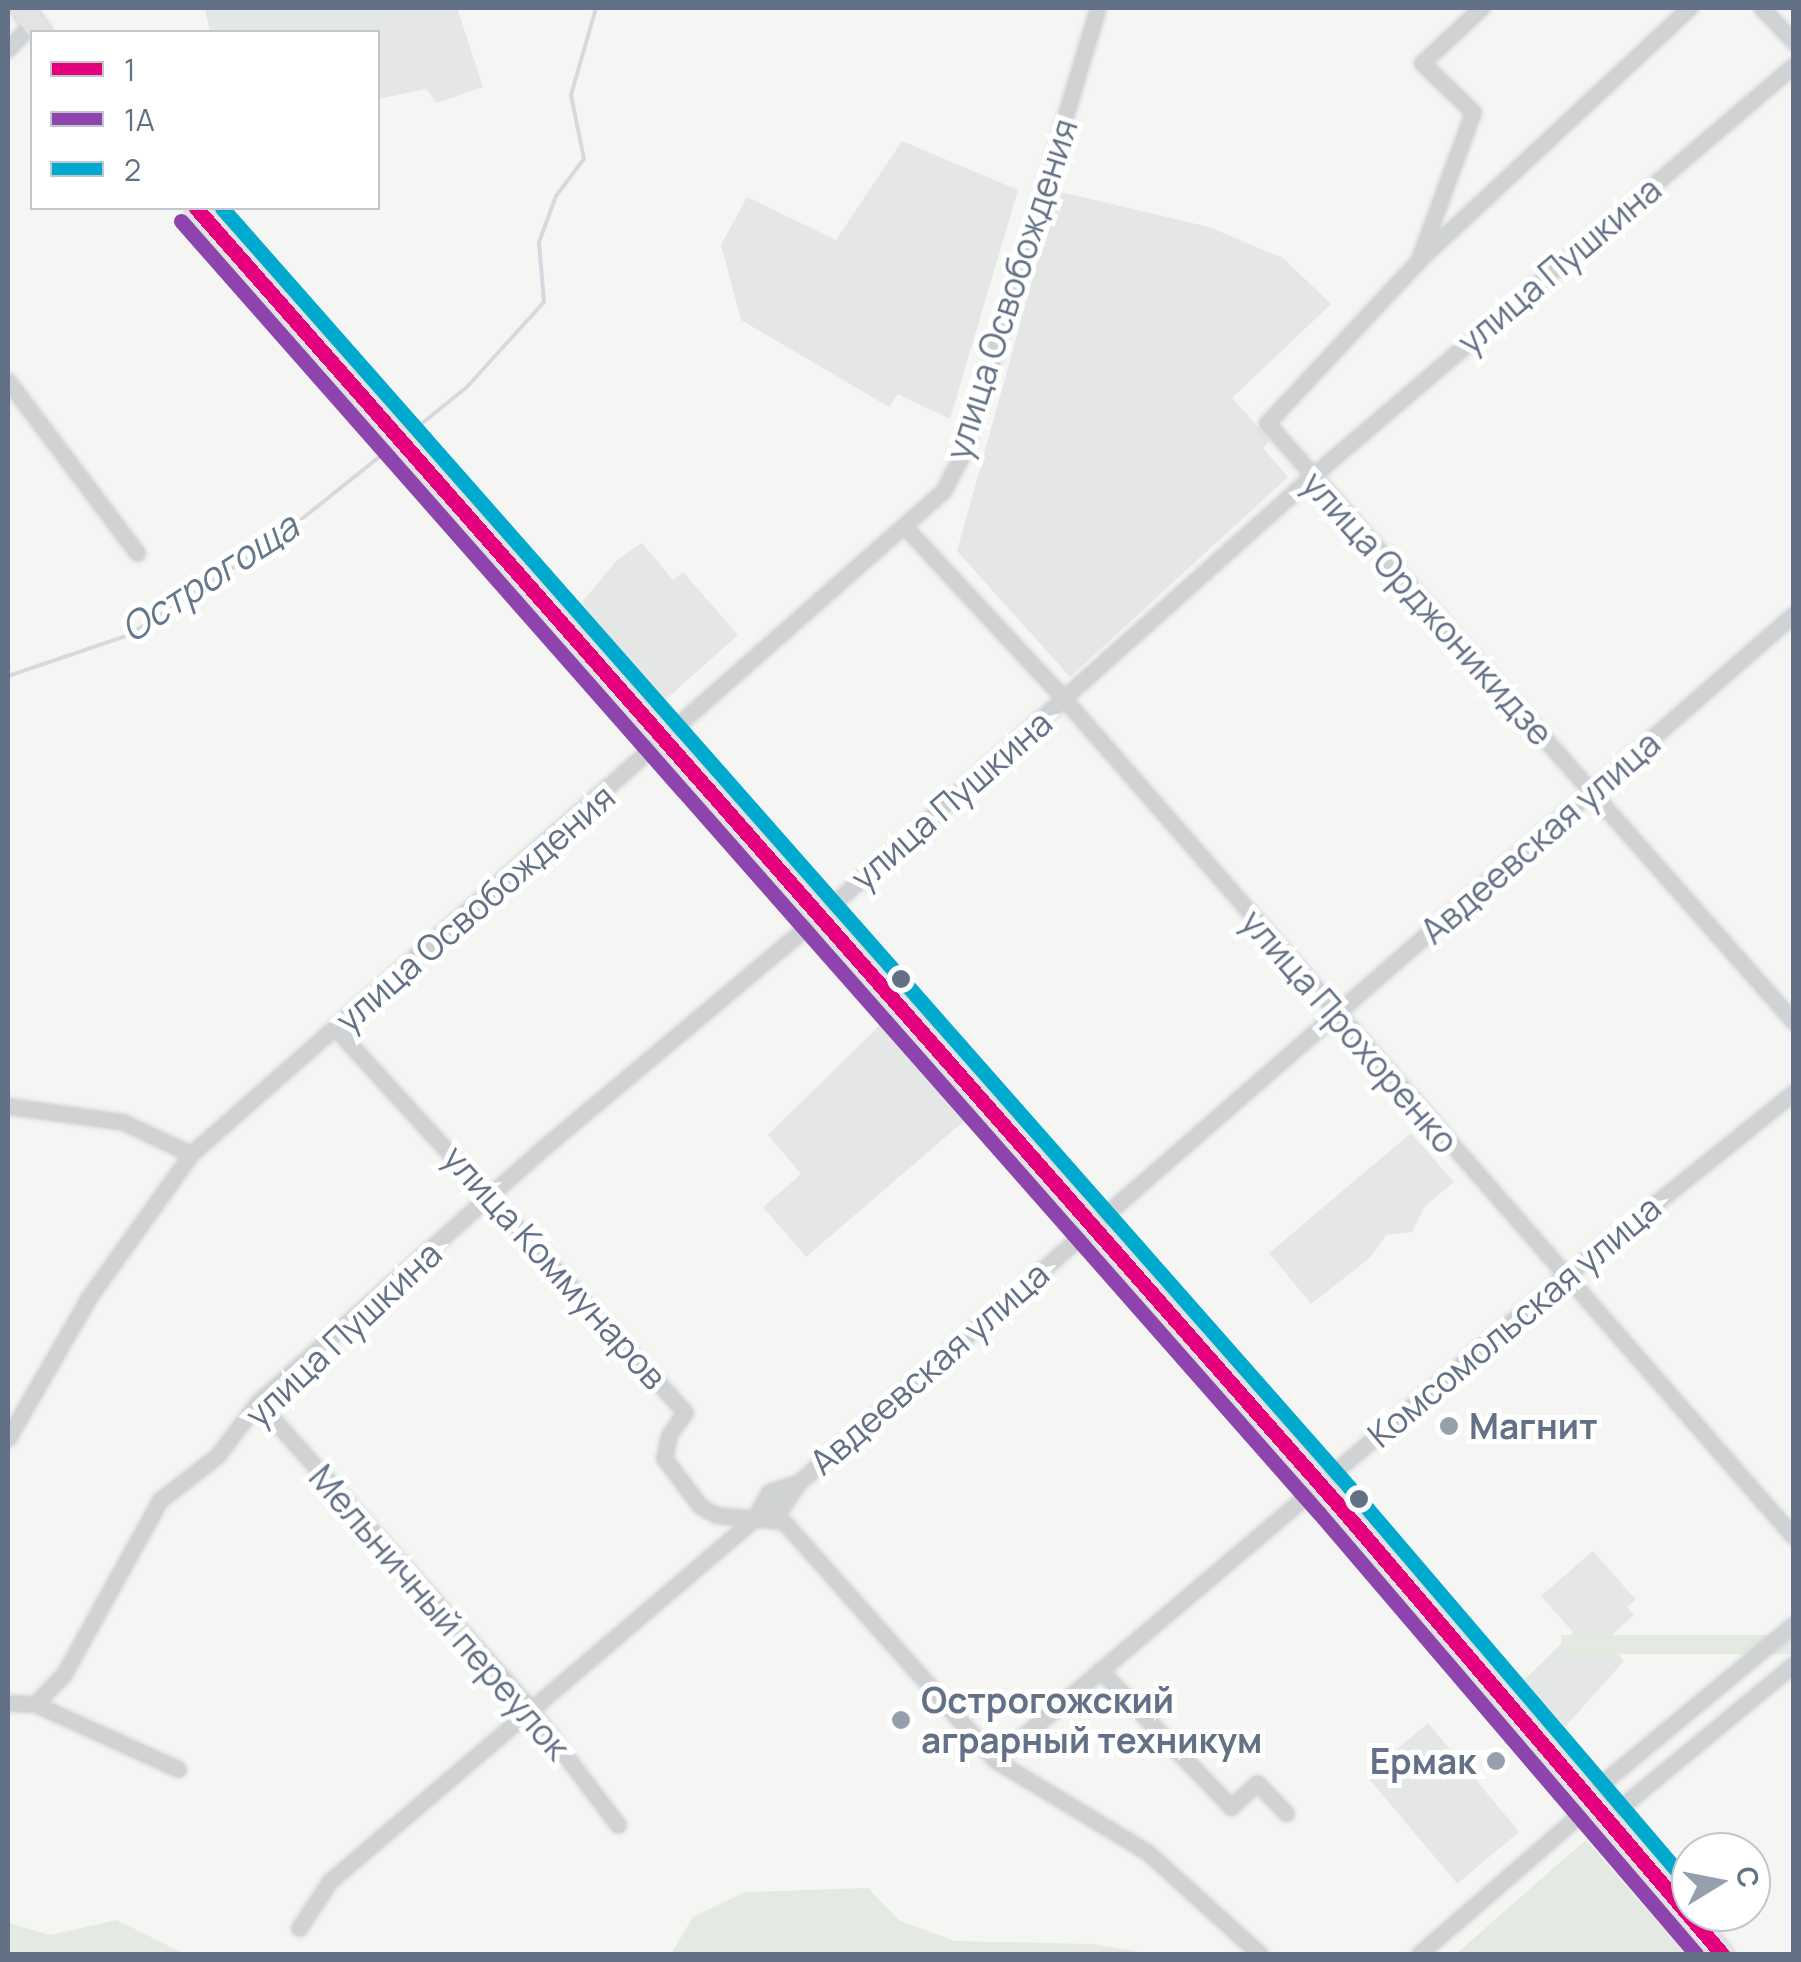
<!DOCTYPE html>
<meta charset="utf-8">
<style>
body{margin:0}
#map{position:relative;width:1801px;height:1962px;overflow:hidden;background:#f5f6f4;font-family:Manrope,sans-serif}
div>[style]{position:absolute}
[style*='--x']{left:calc(var(--x)*1px);top:calc(var(--y)*1px);width:calc(var(--w)*1px);rotate:calc(var(--a)*1deg)}
.built>*{inset:0;background:#e5e6e6;transform-origin:0 0}
.green>*{inset:0;background:#e4e9e2;transform-origin:0 0}
.stream>*{height:4px;margin:-2px;padding:0 2px;transform-origin:2px;border-radius:2px;background:#d5dade}
.roads{filter:drop-shadow(0 0 2px #d1d4d5) drop-shadow(0 0 2px #d1d4d5)}
.street>*{height:15px;margin:-7.5px;padding:0 7.5px;transform-origin:7.5px;border-radius:7.5px;background:#d1d2d3}
.secondary>*{height:22px;margin:-11px;padding:0 11px;transform-origin:11px;border-radius:11px;background:#e3e3e4}
.bus-1>*{height:15px;margin:-7.5px;padding:0 7.5px;transform-origin:7.5px;border-radius:7.5px;background:#e5007d}
.bus-2>*{height:15px;margin:-7.5px;padding:0 7.5px;transform-origin:7.5px;border-radius:7.5px;background:#8e44ad}
.bus-3>*{height:15px;margin:-7.5px;padding:0 7.5px;transform-origin:7.5px;border-radius:7.5px;background:#00a9ce}
.dots>*{width:28px;height:28px;translate:-50% -50%;box-sizing:border-box;border:5px solid #fff;border-radius:50%}
span{translate:-50% -50%;white-space:nowrap;text-align:center;line-height:1.15;-webkit-text-stroke:10px #fff;paint-order:stroke}
.street-label{font-size:35px;color:#637187}
.poi-label{font-size:35px;color:#637187;font-weight:700}
.left{translate:0 -50%;text-align:left}
.right{translate:-100% -50%;text-align:right}
.water-label{font-size:38px;color:#63798b;font-style:italic}
.frame{position:absolute;inset:0;border:10px solid #637187;pointer-events:none}
.legend{position:absolute;left:30px;top:30px;width:350px;height:180px;box-sizing:border-box;background:#fff;border:2px solid #c1c6cf;margin:0;padding:12px 18px;list-style:none;font-size:30px;color:#637187}
.legend li{display:flex;align-items:center;gap:20px;height:50px}
.legend b{width:50px;border:2px solid #c1c6cf}
.north{position:absolute;left:1671px;top:1832px;width:100px;height:100px;box-sizing:border-box;background:#fff;border:2px solid #c1c6cf;border-radius:50%;rotate:80deg;font-size:28px;font-weight:700;line-height:40px;text-align:center;color:#637187}
.north::after{content:'';display:block;margin:auto;width:35px;height:45px;background:#96a0ad;clip-path:polygon(50% 0,100% 100%,50% 72%,0 100%)}
</style>
<div id="map">
<div class="built">
<i style="clip-path:polygon(205px 8px,457px 8px,483px 87px,437px 103px,426px 89px,378px 99px,378px 32px,210px 32px)"></i>
<i style="clip-path:polygon(902px 141px,1018px 190px,950px 419px,898px 394px,889px 407px,741px 320px,721px 245px,747px 197px,836px 240px)"></i>
<i style="clip-path:polygon(1057px 191px,1209px 227px,1283px 258px,1331px 304px,1232px 398px,1270px 440px,1263px 448px,1288px 477px,1070px 677px,957px 551px)"></i>
<i style="clip-path:polygon(642px 543px,673px 580px,683px 572px,738px 635px,664px 701px,579px 606px,617px 560px)"></i>
<i style="clip-path:polygon(887px 1018px,971px 1115px,806px 1257px,763px 1207px,801px 1174px,768px 1135px)"></i>
<i style="clip-path:polygon(1411px 1133px,1454px 1182px,1425px 1206px,1412px 1232px,1386px 1235px,1371px 1257px,1311px 1304px,1269px 1253px)"></i>
<i style="clip-path:polygon(1593px 1551px,1636px 1600px,1627px 1607px,1634px 1615px,1606px 1640px,1624px 1661px,1565px 1727px,1524px 1680px,1573px 1632px,1541px 1596px)"></i>
<i style="left:1428px;top:1723px;width:142px;height:81px;rotate:50deg"></i>
</div>
<div class="green">
<i style="left:1793px;top:1635px;width:19px;height:232px;rotate:90deg"></i>
<i style="clip-path:polygon(1586px 1840px,1686px 1954px,1456px 1954px,1550px 1871px)"></i>
<i style="clip-path:polygon(868px 1888px,900px 1921px,955px 1941px,1092px 1944px,1152px 1954px,671px 1954px,693px 1917px,745px 1892px)"></i>
<i style="clip-path:polygon(117px 1920px,185px 1954px,8px 1954px,8px 1923px,50px 1935px)"></i>
</div>
<div class="stream">
<i style="--x:420;--y:425;--w:60;--a:-39"></i>
<i style="--x:467;--y:387;--w:115;--a:-47.8"></i>
<i style="--x:544;--y:302;--w:60;--a:-94.8"></i>
<i style="--x:539;--y:242;--w:49;--a:-69.7"></i>
<i style="--x:556;--y:196;--w:46;--a:-52.9"></i>
<i style="--x:584;--y:159;--w:65;--a:-101.5"></i>
<i style="--x:571;--y:95;--w:91;--a:-74"></i>
<i style="--x:8;--y:676;--w:128;--a:-18.7"></i>
<i style="--x:129;--y:635;--w:171;--a:-32.9"></i>
<i style="--x:273;--y:542;--w:155;--a:-38.7"></i>
</div>
<div class="roads">
<div class="street">
<i style="--x:1689;--y:8;--w:369;--a:137"></i>
<i style="--x:1419;--y:260;--w:223;--a:133"></i>
<i style="--x:1267;--y:423;--w:798;--a:48.66"></i>
<i style="--x:1762;--y:8;--w:47;--a:46.7"></i>
<i style="--x:8;--y:49;--w:35;--a:-47"></i>
<i style="--x:1420;--y:256;--w:153;--a:-69.8"></i>
<i style="--x:1473;--y:112;--w:71;--a:-136.1"></i>
<i style="--x:1422;--y:63;--w:81;--a:-43"></i>
<i style="--x:8;--y:381;--w:215;--a:53.1"></i>
<i style="--x:905;--y:527;--w:236;--a:47.2"></i>
<i style="--x:1065;--y:700;--w:1110;--a:48.95"></i>
<i style="--x:337;--y:1030;--w:517;--a:47.67"></i>
<i style="--x:685;--y:1412;--w:28;--a:125"></i>
<i style="--x:669;--y:1435;--w:24;--a:102"></i>
<i style="--x:664;--y:1458;--w:60;--a:53.1"></i>
<i style="--x:700;--y:1506;--w:18;--a:29"></i>
<i style="--x:716;--y:1515;--w:67;--a:5.1"></i>
<i style="--x:783;--y:1521;--w:319;--a:48.4"></i>
<i style="--x:995;--y:1760;--w:178;--a:31.2"></i>
<i style="--x:1147;--y:1852;--w:152;--a:42.1"></i>
<i style="--x:8;--y:1106;--w:116;--a:7.9"></i>
<i style="--x:123;--y:1122;--w:75;--a:25.2"></i>
<i style="--x:258;--y:1402;--w:412;--a:48.4"></i>
<i style="--x:531;--y:1710;--w:144;--a:52.9"></i>
<i style="--x:8;--y:1438;--w:163;--a:-60.1"></i>
<i style="--x:89;--y:1297;--w:176;--a:-54.5"></i>
<i style="--x:191;--y:1154;--w:1003;--a:-41.4"></i>
<i style="--x:943;--y:491;--w:50;--a:-62.4"></i>
<i style="--x:966;--y:447;--w:458;--a:-73.3"></i>
<i style="--x:753;--y:1520;--w:32;--a:-60"></i>
<i style="--x:769;--y:1492;--w:32;--a:-18"></i>
<i style="--x:1100;--y:1670;--w:190;--a:46.3"></i>
<i style="--x:1231;--y:1807;--w:35;--a:-43"></i>
<i style="--x:1257;--y:1783;--w:42;--a:46"></i>
<i style="--x:8;--y:1703;--w:27;--a:2"></i>
<i style="--x:35;--y:1704;--w:157;--a:24.4"></i>
<i style="--x:35;--y:1704;--w:42;--a:-46"></i>
<i style="--x:64;--y:1674;--w:199;--a:-61.1"></i>
<i style="--x:160;--y:1500;--w:72;--a:-37.7"></i>
<i style="--x:217;--y:1456;--w:68;--a:-52.8"></i>
<i style="--x:258;--y:1402;--w:388;--a:-41.7"></i>
<i style="--x:548;--y:1144;--w:356;--a:-40"></i>
<i style="--x:821;--y:915;--w:657;--a:-41.79"></i>
<i style="--x:1311;--y:477;--w:635;--a:-40.46"></i>
<i style="--x:995;--y:1760;--w:746;--a:-40.33"></i>
<i style="--x:1564;--y:1277;--w:295;--a:-38.8"></i>
<i style="--x:1595;--y:1805;--w:26;--a:4"></i>
<i style="--x:1621;--y:1807;--w:224;--a:-39.6"></i>
<i style="--x:299;--y:1928;--w:56;--a:-56.6"></i>
<i style="--x:330;--y:1881;--w:556;--a:-40.48"></i>
<i style="--x:753;--y:1520;--w:32;--a:-24"></i>
<i style="--x:782;--y:1507;--w:30;--a:-56"></i>
<i style="--x:799;--y:1482;--w:1320;--a:-41.1"></i>
<i style="--x:1419;--y:1954;--w:228;--a:-40.9"></i>
<i style="--x:1591;--y:1805;--w:23;--a:-65"></i>
<i style="--x:1601;--y:1784;--w:251;--a:-39.7"></i>
</div>
<div class="secondary">
<i style="--x:22;--y:8;--w:30;--a:53"></i>
<i style="--x:196;--y:208;--w:1722;--a:48.63"></i>
<i style="--x:1334;--y:1500;--w:597;--a:49.48"></i>
</div>
</div>
<div class="bus-1">
<i style="--x:196;--y:208;--w:1722;--a:48.63"></i>
<i style="--x:1334;--y:1500;--w:597;--a:49.48"></i>
</div>
<div class="bus-2">
<i style="--x:181;--y:221;--w:1722;--a:48.63"></i>
<i style="--x:1319;--y:1513;--w:580;--a:49.47"></i>
</div>
<div class="bus-3">
<i style="--x:222;--y:208;--w:1705;--a:48.61"></i>
<i style="--x:1349;--y:1487;--w:526;--a:49.47"></i>
</div>
<div class="dots">
<i style="left:901px;top:979px;background:#637187"></i>
<i style="left:1449px;top:1426px;background:#96a0ad"></i>
<i style="left:1359px;top:1499px;background:#637187"></i>
<i style="left:901px;top:1720px;background:#96a0ad"></i>
<i style="left:1496px;top:1761px;background:#96a0ad"></i>
</div>
<div class="street-label">
<span style="left:1559px;top:265px;rotate:-40deg">улица Пушкина</span>
<span style="left:1011px;top:289px;rotate:-72deg">улица Освобождения</span>
<span style="left:1428px;top:608px;rotate:48deg">улица Орджоникидзе</span>
<span style="left:951px;top:800px;rotate:-41deg">улица Пушкина</span>
<span style="left:1540px;top:837px;rotate:-41deg">Авдеевская улица</span>
<span style="left:475px;top:908px;rotate:-41deg">улица Освобождения</span>
<span style="left:1350px;top:1031px;rotate:49deg">улица Прохоренко</span>
<span style="left:555px;top:1267px;rotate:48deg">улица Коммунаров</span>
<span style="left:1514px;top:1321px;rotate:-40deg">Комсомольская улица</span>
<span style="left:343px;top:1334px;rotate:-43deg">улица Пушкина</span>
<span style="left:929px;top:1368px;rotate:-41deg">Авдеевская улица</span>
<span style="left:440px;top:1612px;rotate:49deg">Мельничный переулок</span>
</div>
<div class="poi-label">
<span class="left" style="left:1469px;top:1426px">Магнит</span>
<span class="left" style="left:921px;top:1720px">Острогожский<br>аграрный техникум</span>
<span class="right" style="left:1476px;top:1761px">Ермак</span>
</div>
<div class="water-label">
<span style="left:209px;top:577px;rotate:-33deg">Острогоща</span>
</div>
<div class="frame"></div>
<ul class="legend">
<li><b style="height:12px;background:#e5007d"></b>1</li>
<li><b style="height:12px;background:#8e44ad"></b>1А</li>
<li><b style="height:12px;background:#00a9ce"></b>2</li>
</ul>
<div class="north">С</div>
</div>
